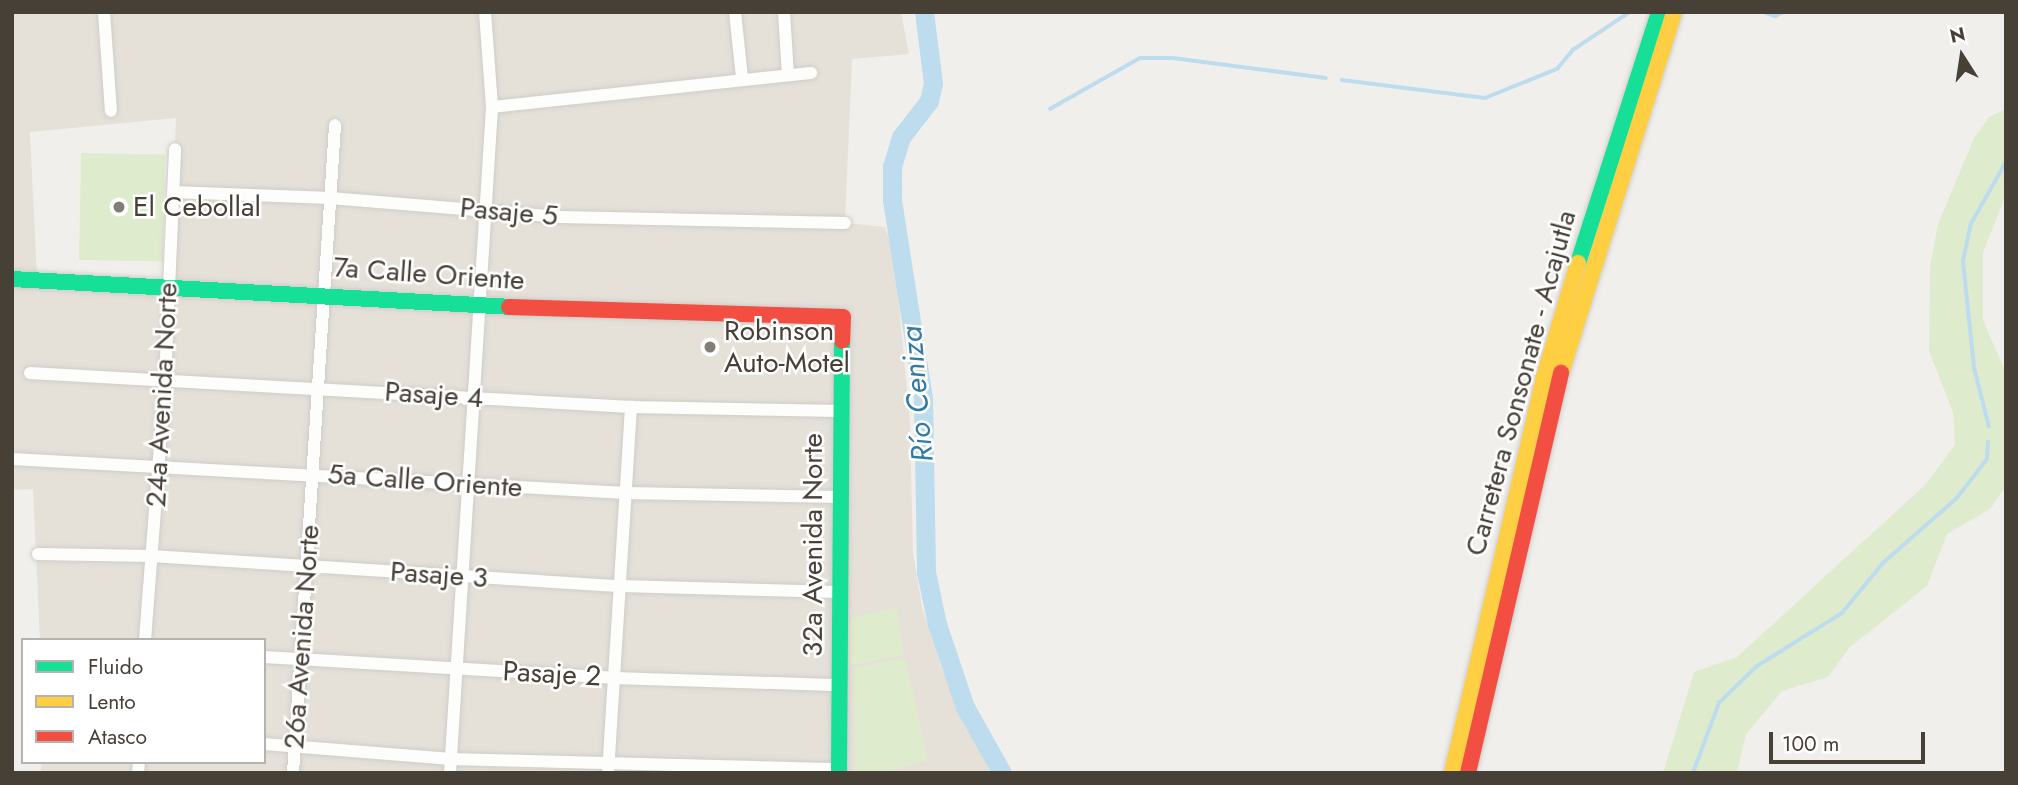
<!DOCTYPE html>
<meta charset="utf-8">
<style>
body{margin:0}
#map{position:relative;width:2018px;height:785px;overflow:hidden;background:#f1efec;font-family:Jost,sans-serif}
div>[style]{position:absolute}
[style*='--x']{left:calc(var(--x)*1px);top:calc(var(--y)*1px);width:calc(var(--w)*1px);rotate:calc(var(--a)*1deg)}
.residential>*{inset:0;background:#e5e1d9}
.green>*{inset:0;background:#dfebcd;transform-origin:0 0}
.stream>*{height:3.5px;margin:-1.75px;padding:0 1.75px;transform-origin:1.75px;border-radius:1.75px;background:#bddced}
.river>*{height:19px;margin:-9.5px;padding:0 9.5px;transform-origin:9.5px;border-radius:9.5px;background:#bddced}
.roads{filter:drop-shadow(0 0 2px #cfcdc9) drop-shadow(0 0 2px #cfcdc9)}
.street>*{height:12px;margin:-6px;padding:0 6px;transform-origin:6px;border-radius:6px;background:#fdfdfc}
.fast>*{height:16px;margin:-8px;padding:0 8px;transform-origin:8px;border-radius:8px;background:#16e098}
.slow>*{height:16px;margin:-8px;padding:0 8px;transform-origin:8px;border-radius:8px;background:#ffcf43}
.jam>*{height:16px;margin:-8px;padding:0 8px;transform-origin:8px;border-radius:8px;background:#f24e42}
.dots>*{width:19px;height:19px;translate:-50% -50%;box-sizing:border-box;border:4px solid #fff;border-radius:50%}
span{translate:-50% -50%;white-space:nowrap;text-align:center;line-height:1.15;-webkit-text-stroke:5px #fff;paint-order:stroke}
.poi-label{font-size:28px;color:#474037}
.left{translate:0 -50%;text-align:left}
.street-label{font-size:28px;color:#474037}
.water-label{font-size:30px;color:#317aa8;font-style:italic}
.frame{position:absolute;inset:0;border:14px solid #474037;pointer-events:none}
.legend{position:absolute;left:21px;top:638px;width:245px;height:126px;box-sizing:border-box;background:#fff;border:2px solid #b5b3af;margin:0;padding:9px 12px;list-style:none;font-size:21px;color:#474037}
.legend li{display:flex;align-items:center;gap:14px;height:35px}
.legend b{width:35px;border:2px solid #b5b3af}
.north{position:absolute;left:1927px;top:21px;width:70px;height:70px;-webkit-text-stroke:5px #fff;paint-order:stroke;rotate:348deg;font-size:19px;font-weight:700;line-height:28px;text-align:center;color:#474037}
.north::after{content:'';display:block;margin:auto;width:24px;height:32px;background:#474037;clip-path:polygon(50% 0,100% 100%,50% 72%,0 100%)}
.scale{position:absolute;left:1769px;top:732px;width:156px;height:32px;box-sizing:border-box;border:4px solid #474037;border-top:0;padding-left:9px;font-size:21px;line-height:24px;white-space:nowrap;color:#474037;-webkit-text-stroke:5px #fff;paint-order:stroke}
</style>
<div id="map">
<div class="residential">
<i style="clip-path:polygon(evenodd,12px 12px,901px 12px,909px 54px,852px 59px,845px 223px,885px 227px,894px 251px,910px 423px,913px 552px,922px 607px,943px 672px,977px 736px,990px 773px,40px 773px,42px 762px,264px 762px,264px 640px,40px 640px,33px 489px,12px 490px,12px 12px,176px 118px,168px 285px,37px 278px,30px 132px,176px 118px)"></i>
</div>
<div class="green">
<i style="clip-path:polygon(2006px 109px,2006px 195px,1983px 252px,1983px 320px,2006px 373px,2006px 486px,1990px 509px,1947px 534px,1927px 586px,1850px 647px,1828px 677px,1782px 691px,1746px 734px,1737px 773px,1663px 773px,1694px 672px,1737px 657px,1925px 485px,1955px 445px,1953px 412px,1929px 351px,1930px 267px,1938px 224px,1974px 138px,1989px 117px)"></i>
<i style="left:81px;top:153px;width:84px;height:107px;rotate:1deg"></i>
<i style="clip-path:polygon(896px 608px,904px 655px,847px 666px,847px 618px)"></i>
<i style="clip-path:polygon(905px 658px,928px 760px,884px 773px,855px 773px,854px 668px)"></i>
</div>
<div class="stream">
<i style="--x:1764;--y:12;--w:12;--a:20"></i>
<i style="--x:1775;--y:16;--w:10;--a:-24"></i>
<i style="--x:1342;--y:80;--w:144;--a:7.2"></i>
<i style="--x:1485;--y:98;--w:78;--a:-21.9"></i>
<i style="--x:1557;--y:69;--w:25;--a:-50"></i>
<i style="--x:1573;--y:50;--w:69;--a:-33.7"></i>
<i style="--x:1050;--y:109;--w:103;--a:-29.5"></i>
<i style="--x:1140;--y:58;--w:33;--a:0"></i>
<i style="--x:1173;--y:58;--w:154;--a:7.4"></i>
<i style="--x:1989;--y:427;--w:61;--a:-104.3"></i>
<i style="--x:1974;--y:368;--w:108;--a:-95.9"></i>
<i style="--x:1963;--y:261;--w:38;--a:-78"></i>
<i style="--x:1971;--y:224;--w:71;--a:-60.6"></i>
<i style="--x:1693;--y:773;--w:75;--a:-69.6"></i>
<i style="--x:1719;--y:703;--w:53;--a:-44.2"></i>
<i style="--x:1757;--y:666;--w:100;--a:-31.9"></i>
<i style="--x:1842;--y:613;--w:65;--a:-50.6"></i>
<i style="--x:1883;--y:563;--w:98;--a:-41.3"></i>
<i style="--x:1957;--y:498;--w:49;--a:-52.4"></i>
<i style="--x:1987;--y:459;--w:17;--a:-87"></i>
</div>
<div class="river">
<i style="--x:924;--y:12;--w:72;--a:82.8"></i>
<i style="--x:933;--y:83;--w:18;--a:103"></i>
<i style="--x:929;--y:101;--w:46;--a:127.9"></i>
<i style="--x:901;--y:137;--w:30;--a:107"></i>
<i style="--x:892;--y:166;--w:34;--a:90"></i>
<i style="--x:892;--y:200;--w:199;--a:81.1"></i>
<i style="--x:923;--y:397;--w:175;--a:89"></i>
<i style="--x:926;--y:572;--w:53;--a:78.1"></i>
<i style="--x:937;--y:624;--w:88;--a:71.4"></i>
<i style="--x:965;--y:707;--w:76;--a:60.7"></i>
</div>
<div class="roads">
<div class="street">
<i style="--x:104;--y:12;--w:99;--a:86"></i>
<i style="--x:735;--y:12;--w:66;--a:83.9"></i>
<i style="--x:784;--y:12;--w:63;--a:86.4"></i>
<i style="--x:492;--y:107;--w:321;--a:-6.1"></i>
<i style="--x:173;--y:192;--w:157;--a:2.2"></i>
<i style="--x:330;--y:198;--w:231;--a:4.7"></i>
<i style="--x:560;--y:217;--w:285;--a:1.2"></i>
<i style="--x:30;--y:373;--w:602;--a:3.24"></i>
<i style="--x:631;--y:407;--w:208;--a:1.1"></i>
<i style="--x:12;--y:459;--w:615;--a:3.17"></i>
<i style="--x:626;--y:493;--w:213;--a:1.1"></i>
<i style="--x:38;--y:554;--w:114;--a:1"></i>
<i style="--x:152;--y:556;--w:467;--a:3.7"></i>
<i style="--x:618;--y:586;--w:221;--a:1.6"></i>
<i style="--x:145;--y:640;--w:261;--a:-85.6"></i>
<i style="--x:165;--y:380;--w:231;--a:-87.5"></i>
<i style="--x:264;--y:657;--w:350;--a:3.4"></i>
<i style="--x:613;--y:678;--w:227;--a:1.8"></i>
<i style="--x:264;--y:744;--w:188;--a:4.6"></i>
<i style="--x:451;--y:759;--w:389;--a:1.5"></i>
<i style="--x:138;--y:773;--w:11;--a:-85"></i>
<i style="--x:293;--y:773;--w:649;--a:-86.29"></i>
<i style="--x:450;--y:773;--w:667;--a:-86.39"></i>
<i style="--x:492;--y:107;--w:95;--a:-94.2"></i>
<i style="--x:608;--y:773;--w:367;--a:-86.4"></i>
</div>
<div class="fast">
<i style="--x:1578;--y:263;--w:264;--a:-72.1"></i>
<i style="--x:12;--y:279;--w:498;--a:3.2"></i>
<i style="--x:839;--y:773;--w:432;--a:-89.6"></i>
</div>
<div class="slow">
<i style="--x:1561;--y:373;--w:378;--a:-72.6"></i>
<i style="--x:1452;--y:773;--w:407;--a:-76.9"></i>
<i style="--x:1544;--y:377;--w:119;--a:-73.4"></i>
</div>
<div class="jam">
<i style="--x:509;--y:307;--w:334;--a:1.7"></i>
<i style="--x:843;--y:317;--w:24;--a:92"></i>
<i style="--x:1468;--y:773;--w:411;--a:-76.9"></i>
</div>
</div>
<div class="dots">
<i style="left:119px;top:207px;background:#827d76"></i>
<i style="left:710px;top:347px;background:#827d76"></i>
</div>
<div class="poi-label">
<span class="left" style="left:133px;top:207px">El Cebollal</span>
<span class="left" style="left:724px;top:347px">Robinson<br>Auto-Motel</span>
</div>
<div class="street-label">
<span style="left:509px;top:212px;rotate:5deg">Pasaje 5</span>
<span style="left:429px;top:274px;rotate:4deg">7a Calle Oriente</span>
<span style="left:1521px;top:383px;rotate:-75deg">Carretera Sonsonate - Acajutla</span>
<span style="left:162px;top:395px;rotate:-87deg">24a Avenida Norte</span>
<span style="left:434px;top:395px;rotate:4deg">Pasaje 4</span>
<span style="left:425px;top:481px;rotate:4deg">5a Calle Oriente</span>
<span style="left:813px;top:545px;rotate:-90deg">32a Avenida Norte</span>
<span style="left:439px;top:575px;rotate:4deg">Pasaje 3</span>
<span style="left:302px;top:637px;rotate:-86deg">26a Avenida Norte</span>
<span style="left:552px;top:674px;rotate:3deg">Pasaje 2</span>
</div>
<div class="water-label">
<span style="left:917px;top:394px;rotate:-95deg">Río Ceniza</span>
</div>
<div class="frame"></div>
<ul class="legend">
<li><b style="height:9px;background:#16e098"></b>Fluido</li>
<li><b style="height:9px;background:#ffcf43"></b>Lento</li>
<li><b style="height:9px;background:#f24e42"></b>Atasco</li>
</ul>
<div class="north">N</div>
<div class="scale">100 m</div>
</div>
